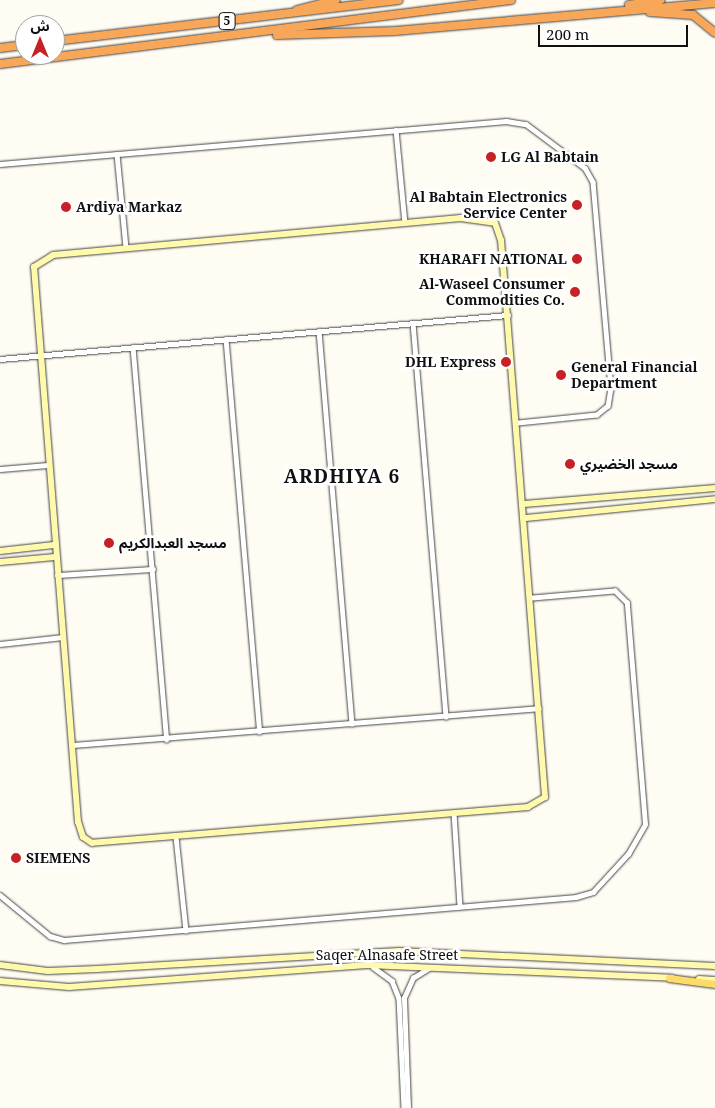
<!DOCTYPE html>
<meta charset="utf-8">
<style>
body{margin:0}
#map{position:relative;width:715px;height:1108px;overflow:hidden;background:#fffdf3;font-family:"Noto Serif","Noto Sans Arabic",serif}
div>[style]{position:absolute}
[style*='--x']{left:calc(var(--x)*1px);top:calc(var(--y)*1px);width:calc(var(--w)*1px);rotate:calc(var(--a)*1deg)}
.roads{filter:drop-shadow(0 0 1px #434343) drop-shadow(0 0 1px #434343)}
.street>*{height:4.5px;margin:-2.25px;padding:0 2.25px;transform-origin:2.25px;border-radius:2.25px;background:#fff}
.secondary>*{height:6px;margin:-3px;padding:0 3px;transform-origin:3px;border-radius:3px;background:#fff9ae}
.primary>*{height:7px;margin:-3.5px;padding:0 3.5px;transform-origin:3.5px;border-radius:3.5px;background:#fcdc66}
.highway>*{height:8px;margin:-4px;padding:0 4px;transform-origin:4px;border-radius:4px;background:#f8a658}
.dots>*{width:14px;height:14px;translate:-50% -50%;box-sizing:border-box;border:2px solid #fff;border-radius:50%}
span{translate:-50% -50%;white-space:nowrap;text-align:center;line-height:1.15;-webkit-text-stroke:5px #fff;paint-order:stroke}
.shield-label span{padding:1px 4px;background:#fff;border:1px solid;border-radius:4px;-webkit-text-stroke-width:0}
.shield-label{font-size:12px;color:#101010;font-weight:700}
.poi-label{font-size:14px;color:#101010;font-weight:700}
.left{translate:0 -50%;text-align:left}
.right{translate:-100% -50%;text-align:right}
.street-label{font-size:14px;color:#101010}
.district-label{font-size:19px;color:#101010;font-weight:700;letter-spacing:1px}
.north{position:absolute;left:15px;top:15px;width:50px;height:50px;box-sizing:border-box;background:#fff;border:1px solid #9f9f9f;border-radius:50%;rotate:0deg;font-size:14px;font-weight:700;line-height:20px;text-align:center;color:#101010}
.north::after{content:'';display:block;margin:auto;width:18px;height:22px;background:#c62225;clip-path:polygon(50% 0,100% 100%,50% 72%,0 100%)}
.scale{position:absolute;left:538px;top:25px;width:150px;height:22px;box-sizing:border-box;border:2px solid #101010;border-top:0;padding-left:6px;font-size:15px;line-height:18px;white-space:nowrap;color:#101010;-webkit-text-stroke:4px #fff;paint-order:stroke}
</style>
<div id="map">
<div class="roads">
<div class="street">
<i style="--x:396;--y:130;--w:93;--a:84.5"></i>
<i style="--x:117;--y:154;--w:94;--a:84.5"></i>
<i style="--x:0;--y:164;--w:508;--a:-4.86"></i>
<i style="--x:506;--y:121;--w:20;--a:9"></i>
<i style="--x:526;--y:124;--w:74;--a:36.7"></i>
<i style="--x:585;--y:168;--w:16;--a:60"></i>
<i style="--x:593;--y:182;--w:207;--a:85"></i>
<i style="--x:611;--y:388;--w:18;--a:99"></i>
<i style="--x:608;--y:406;--w:14;--a:141"></i>
<i style="--x:597;--y:415;--w:79;--a:174.2"></i>
<i style="--x:413;--y:323;--w:395;--a:85.2"></i>
<i style="--x:319;--y:331;--w:394;--a:85.2"></i>
<i style="--x:226;--y:339;--w:394;--a:85.1"></i>
<i style="--x:133;--y:347;--w:394;--a:85.1"></i>
<i style="--x:0;--y:359;--w:510;--a:-4.95"></i>
<i style="--x:0;--y:469;--w:48;--a:-4.8"></i>
<i style="--x:57;--y:575;--w:96;--a:-3.6"></i>
<i style="--x:0;--y:644;--w:63;--a:-6.3"></i>
<i style="--x:72;--y:745;--w:468;--a:-4.5"></i>
<i style="--x:454;--y:813;--w:93;--a:86.3"></i>
<i style="--x:176;--y:837;--w:94;--a:83.9"></i>
<i style="--x:0;--y:895;--w:65;--a:39.4"></i>
<i style="--x:50;--y:936;--w:15;--a:16"></i>
<i style="--x:64;--y:940;--w:514;--a:-4.8"></i>
<i style="--x:576;--y:897;--w:18;--a:-16"></i>
<i style="--x:593;--y:892;--w:52;--a:-47.4"></i>
<i style="--x:628;--y:854;--w:34;--a:-60"></i>
<i style="--x:645;--y:824;--w:222;--a:-94.7"></i>
<i style="--x:627;--y:603;--w:17;--a:-135"></i>
<i style="--x:615;--y:591;--w:83;--a:175.2"></i>
<i style="--x:373;--y:967;--w:24;--a:36"></i>
<i style="--x:392;--y:981;--w:18;--a:68"></i>
<i style="--x:399;--y:998;--w:110;--a:87.4"></i>
<i style="--x:408;--y:1108;--w:110;--a:-92.1"></i>
<i style="--x:404;--y:998;--w:22;--a:-66"></i>
<i style="--x:413;--y:978;--w:19;--a:-32"></i>
</div>
<div class="secondary">
<i style="--x:460;--y:218;--w:35;--a:8"></i>
<i style="--x:495;--y:223;--w:18;--a:71"></i>
<i style="--x:501;--y:240;--w:559;--a:85.48"></i>
<i style="--x:545;--y:797;--w:20;--a:150"></i>
<i style="--x:528;--y:807;--w:437;--a:175.3"></i>
<i style="--x:92;--y:843;--w:11;--a:-146"></i>
<i style="--x:83;--y:837;--w:16;--a:-108"></i>
<i style="--x:78;--y:822;--w:557;--a:-94.53"></i>
<i style="--x:34;--y:267;--w:22;--a:-32"></i>
<i style="--x:53;--y:255;--w:409;--a:-5.2"></i>
<i style="--x:524;--y:504;--w:192;--a:-4.8"></i>
<i style="--x:526;--y:518;--w:190;--a:-5.7"></i>
<i style="--x:0;--y:551;--w:54;--a:-6.3"></i>
<i style="--x:0;--y:562;--w:55;--a:-5.2"></i>
<i style="--x:0;--y:965;--w:48;--a:7.1"></i>
<i style="--x:48;--y:971;--w:49;--a:-2.3"></i>
<i style="--x:97;--y:969;--w:302;--a:-3.4"></i>
<i style="--x:398;--y:951;--w:317;--a:2.7"></i>
<i style="--x:699;--y:979;--w:16;--a:4"></i>
<i style="--x:0;--y:981;--w:69;--a:5"></i>
<i style="--x:69;--y:987;--w:299;--a:-4.2"></i>
<i style="--x:367;--y:965;--w:305;--a:2.4"></i>
</div>
<div class="primary">
<i style="--x:669;--y:978;--w:46;--a:7.4"></i>
</div>
<div class="highway">
<i style="--x:629;--y:5;--w:32;--a:-9"></i>
<i style="--x:297;--y:10;--w:40;--a:-14.4"></i>
<i style="--x:650;--y:12;--w:43;--a:4"></i>
<i style="--x:693;--y:15;--w:28;--a:39"></i>
<i style="--x:277;--y:35;--w:118;--a:-1.9"></i>
<i style="--x:395;--y:31;--w:321;--a:-5"></i>
<i style="--x:55;--y:41;--w:346;--a:-6.8"></i>
<i style="--x:0;--y:48;--w:25;--a:-7"></i>
<i style="--x:0;--y:64;--w:515;--a:-7.14"></i>
</div>
</div>
<div class="dots">
<i style="left:491px;top:157px;background:#c62225"></i>
<i style="left:577px;top:205px;background:#c62225"></i>
<i style="left:66px;top:207px;background:#c62225"></i>
<i style="left:577px;top:259px;background:#c62225"></i>
<i style="left:575px;top:292px;background:#c62225"></i>
<i style="left:506px;top:362px;background:#c62225"></i>
<i style="left:561px;top:375px;background:#c62225"></i>
<i style="left:570px;top:464px;background:#c62225"></i>
<i style="left:109px;top:543px;background:#c62225"></i>
<i style="left:16px;top:858px;background:#c62225"></i>
</div>
<div class="shield-label">
<span style="left:227px;top:21px">5</span>
</div>
<div class="poi-label">
<span class="left" style="left:501px;top:157px">LG Al Babtain</span>
<span class="right" style="left:567px;top:205px">Al Babtain Electronics<br>Service Center</span>
<span class="left" style="left:76px;top:207px">Ardiya Markaz</span>
<span class="right" style="left:567px;top:259px">KHARAFI NATIONAL</span>
<span class="right" style="left:565px;top:292px">Al-Waseel Consumer<br>Commodities Co.</span>
<span class="right" style="left:496px;top:362px">DHL Express</span>
<span class="left" style="left:571px;top:375px">General Financial<br>Department</span>
<span class="left" style="left:580px;top:464px">مسجد الخضيري</span>
<span class="left" style="left:119px;top:543px">مسجد العبدالكريم</span>
<span class="left" style="left:26px;top:858px">SIEMENS</span>
</div>
<div class="street-label">
<span style="left:387px;top:955px">Saqer Alnasafe Street</span>
</div>
<div class="district-label">
<span style="left:342px;top:477px">ARDHIYA 6</span>
</div>
<div class="north">ش</div>
<div class="scale">200 m</div>
</div>
